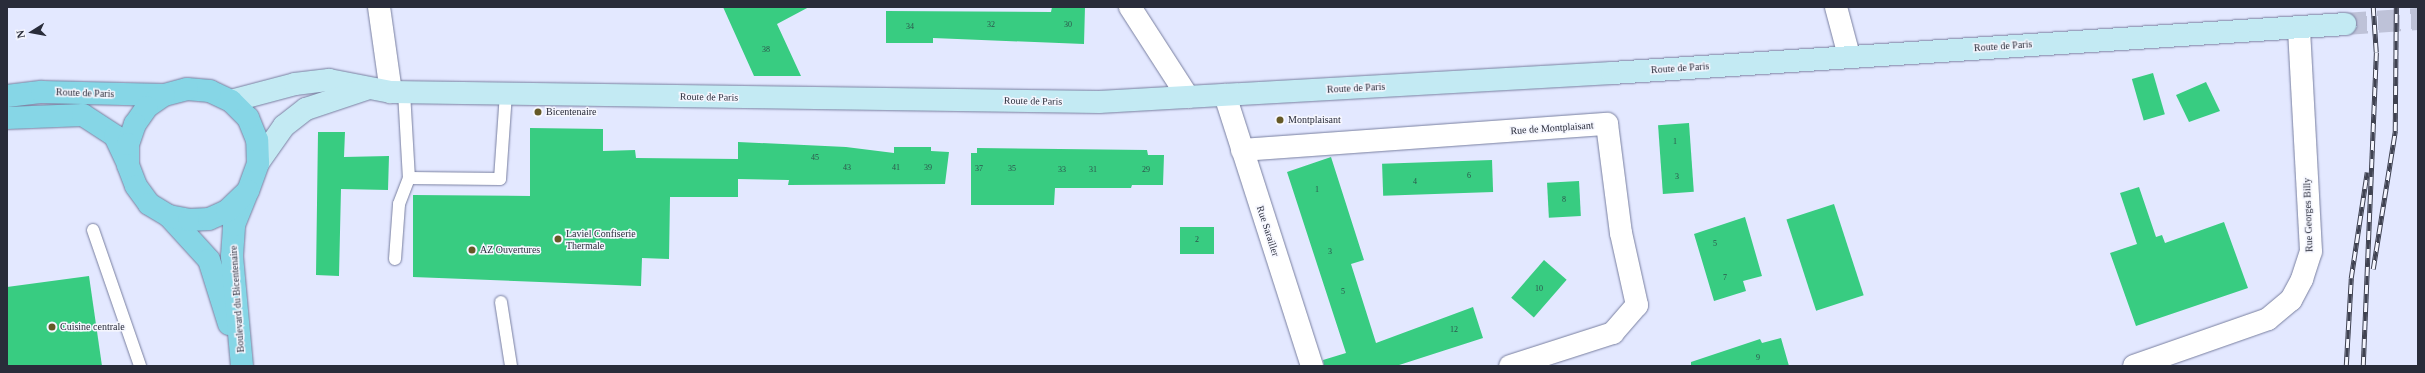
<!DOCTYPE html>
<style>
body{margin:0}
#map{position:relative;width:2425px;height:373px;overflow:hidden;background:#e3e8ff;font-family:Georgia,serif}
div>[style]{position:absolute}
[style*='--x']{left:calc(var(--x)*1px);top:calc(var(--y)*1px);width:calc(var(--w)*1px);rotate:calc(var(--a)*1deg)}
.building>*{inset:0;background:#38cc81;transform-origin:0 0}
.secondary-tunnel>*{height:22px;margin-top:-11px;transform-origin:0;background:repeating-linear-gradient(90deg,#bec2d8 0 22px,transparent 0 33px)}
.roads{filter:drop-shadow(0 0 1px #787fa0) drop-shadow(0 0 1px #787fa0)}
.lane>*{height:12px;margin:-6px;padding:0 6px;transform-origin:6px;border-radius:6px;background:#fff}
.street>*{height:22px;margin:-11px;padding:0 11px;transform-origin:11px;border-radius:11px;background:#fff}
.secondary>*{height:22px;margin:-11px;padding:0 11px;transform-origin:11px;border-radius:11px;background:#c3eaf3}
.primary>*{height:22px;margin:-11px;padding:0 11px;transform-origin:11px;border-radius:11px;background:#86d6e6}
.rail>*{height:4.5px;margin-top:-2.25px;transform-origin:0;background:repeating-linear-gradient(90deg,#f5f6fe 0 9px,#3f4251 0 18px);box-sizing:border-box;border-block:1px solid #3f4251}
.dots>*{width:11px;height:11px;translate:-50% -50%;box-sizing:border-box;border:2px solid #f5f6fe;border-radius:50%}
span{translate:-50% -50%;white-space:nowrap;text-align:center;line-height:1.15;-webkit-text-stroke:3px #f5f6fe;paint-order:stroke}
.number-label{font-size:8px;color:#2d544c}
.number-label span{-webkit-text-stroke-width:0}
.street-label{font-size:10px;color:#292c3a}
.poi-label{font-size:10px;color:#292c3a}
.left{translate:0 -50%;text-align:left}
.frame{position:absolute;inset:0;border:8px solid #292c3a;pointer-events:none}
.north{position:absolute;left:12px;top:12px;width:40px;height:40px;-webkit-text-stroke:3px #f5f6fe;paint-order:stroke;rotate:259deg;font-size:11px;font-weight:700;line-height:16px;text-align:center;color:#292c3a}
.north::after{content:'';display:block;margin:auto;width:14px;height:18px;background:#292c3a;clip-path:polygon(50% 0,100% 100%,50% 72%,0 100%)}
</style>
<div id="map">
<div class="building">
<i style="clip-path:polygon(723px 7px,809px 7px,777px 24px,801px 76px,754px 76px)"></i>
<i style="clip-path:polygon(1052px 7px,1085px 7px,1084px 44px,933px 38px,933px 43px,886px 43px,886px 11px,1051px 12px)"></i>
<i style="left:2153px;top:73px;width:43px;height:22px;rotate:74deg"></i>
<i style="clip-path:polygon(2206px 82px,2220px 111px,2189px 122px,2176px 95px)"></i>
<i style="left:1689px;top:123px;width:69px;height:31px;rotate:86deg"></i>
<i style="clip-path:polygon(530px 128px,603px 129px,603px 151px,635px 150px,636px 158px,738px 159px,738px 197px,670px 197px,669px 259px,642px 258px,641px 286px,413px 277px,413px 195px,530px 196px)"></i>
<i style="clip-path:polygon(318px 132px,345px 132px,344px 157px,389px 156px,388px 190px,341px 189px,339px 276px,316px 275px)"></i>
<i style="clip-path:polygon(738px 142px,846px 147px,894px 153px,894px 147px,931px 147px,931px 151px,949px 152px,945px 184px,788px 185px,789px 180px,738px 179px)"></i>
<i style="clip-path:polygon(977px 148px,1147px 150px,1148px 155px,1164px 155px,1163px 185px,1132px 185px,1131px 188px,1055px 188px,1054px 205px,971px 205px,971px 153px,977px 153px)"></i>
<i style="clip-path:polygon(1331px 157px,1364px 260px,1351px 264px,1376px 343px,1473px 307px,1483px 338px,1396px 366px,1324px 366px,1323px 360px,1346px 353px,1287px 172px)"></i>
<i style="left:1492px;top:160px;width:32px;height:110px;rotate:88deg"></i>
<i style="left:1579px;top:181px;width:35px;height:32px;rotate:87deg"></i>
<i style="clip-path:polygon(2139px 187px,2156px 237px,2162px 235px,2165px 243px,2224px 222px,2248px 288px,2136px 326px,2110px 253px,2137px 244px,2120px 193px)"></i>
<i style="left:1834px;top:204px;width:96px;height:50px;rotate:72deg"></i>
<i style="clip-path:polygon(1745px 217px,1762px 276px,1743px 281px,1746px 291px,1714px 301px,1694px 234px)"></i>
<i style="left:1180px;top:227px;width:34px;height:27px"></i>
<i style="left:1544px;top:260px;width:30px;height:50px;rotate:41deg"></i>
<i style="clip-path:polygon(89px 276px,102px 366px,7px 366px,7px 287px)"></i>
<i style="clip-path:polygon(1781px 338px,1789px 366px,1691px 366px,1691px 362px,1760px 339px,1762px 343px)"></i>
</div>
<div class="secondary-tunnel">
<i style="--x:2345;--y:24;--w:73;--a:-3.9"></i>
</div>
<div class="roads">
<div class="lane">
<i style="--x:404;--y:92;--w:86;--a:86.7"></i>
<i style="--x:409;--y:178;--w:91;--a:0.6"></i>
<i style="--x:500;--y:179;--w:86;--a:-86"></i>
<i style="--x:93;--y:230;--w:144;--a:70.9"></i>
<i style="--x:395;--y:259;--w:55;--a:-85.8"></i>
<i style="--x:399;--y:204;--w:28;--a:-69"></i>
<i style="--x:501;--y:302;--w:65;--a:81.1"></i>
</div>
<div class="street">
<i style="--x:379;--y:7;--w:86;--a:82"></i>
<i style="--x:1130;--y:7;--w:107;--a:57.2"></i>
<i style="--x:1836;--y:7;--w:51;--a:75.1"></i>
<i style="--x:1225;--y:95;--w:285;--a:72.2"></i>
<i style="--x:1242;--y:150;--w:366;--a:-4.1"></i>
<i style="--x:1607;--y:124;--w:110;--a:82.7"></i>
<i style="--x:1621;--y:233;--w:74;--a:77.5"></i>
<i style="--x:1637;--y:305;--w:37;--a:131"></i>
<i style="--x:1613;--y:333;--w:108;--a:162.2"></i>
<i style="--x:2134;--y:366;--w:142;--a:-19.3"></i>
<i style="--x:2268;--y:319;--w:30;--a:-40"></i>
<i style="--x:2291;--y:300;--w:24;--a:-62"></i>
<i style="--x:2302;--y:279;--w:29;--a:-72"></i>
<i style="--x:2311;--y:251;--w:224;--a:-93.1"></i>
</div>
<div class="secondary">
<i style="--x:231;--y:101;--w:66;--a:-14.9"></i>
<i style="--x:295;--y:84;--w:34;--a:-7"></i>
<i style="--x:329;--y:80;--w:63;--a:11"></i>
<i style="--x:391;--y:92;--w:708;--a:0.81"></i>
<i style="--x:1099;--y:102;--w:514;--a:-3.24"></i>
<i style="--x:1612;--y:73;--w:735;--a:-3.82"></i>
<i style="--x:258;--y:163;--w:45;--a:-54.9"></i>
<i style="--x:284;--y:126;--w:28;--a:-38"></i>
<i style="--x:306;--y:109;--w:63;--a:-18.4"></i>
</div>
<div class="primary">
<i style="--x:7;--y:96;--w:35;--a:-7"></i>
<i style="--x:42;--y:92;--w:122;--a:1.4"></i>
<i style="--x:7;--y:118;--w:76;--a:-2.3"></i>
<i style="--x:83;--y:115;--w:38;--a:33"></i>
<i style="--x:115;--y:136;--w:29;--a:65"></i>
<i style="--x:169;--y:216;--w:59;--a:47.7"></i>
<i style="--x:209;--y:260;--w:67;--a:72.6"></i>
<i style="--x:242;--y:366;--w:110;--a:-95.2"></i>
<i style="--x:232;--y:256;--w:31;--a:-86"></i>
<i style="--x:234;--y:225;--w:37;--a:-68"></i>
<i style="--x:248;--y:191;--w:30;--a:-70"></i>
<i style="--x:258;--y:163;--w:23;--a:-92"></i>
<i style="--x:257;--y:140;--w:24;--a:-112"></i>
<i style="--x:248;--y:118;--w:24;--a:-135"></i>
<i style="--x:231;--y:101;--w:23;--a:-155"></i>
<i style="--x:210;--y:91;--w:23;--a:-175"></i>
<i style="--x:187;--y:89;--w:24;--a:165"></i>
<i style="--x:164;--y:95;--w:21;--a:145"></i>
<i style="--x:147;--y:107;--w:21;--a:125"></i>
<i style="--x:135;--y:124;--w:21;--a:109"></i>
<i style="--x:128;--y:144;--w:21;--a:90"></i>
<i style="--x:128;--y:165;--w:22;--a:69"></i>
<i style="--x:136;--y:186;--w:22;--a:54"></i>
<i style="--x:149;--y:204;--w:23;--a:31"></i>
<i style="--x:169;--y:216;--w:20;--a:11"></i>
<i style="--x:189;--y:220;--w:20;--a:-3"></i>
<i style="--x:209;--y:219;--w:20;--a:-24"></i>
<i style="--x:227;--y:211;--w:29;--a:-44"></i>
</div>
</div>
<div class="rail">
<i style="--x:2373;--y:269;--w:140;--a:-80.9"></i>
<i style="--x:2395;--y:131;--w:124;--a:-89.5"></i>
<i style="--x:2346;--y:366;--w:88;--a:-86.7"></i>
<i style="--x:2351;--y:278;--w:107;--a:-81.4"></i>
<i style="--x:2363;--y:366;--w:314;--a:-87.6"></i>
<i style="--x:2376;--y:52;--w:45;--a:-93.8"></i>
</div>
<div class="dots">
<i style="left:538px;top:112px;background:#655926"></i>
<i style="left:1280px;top:120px;background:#655926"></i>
<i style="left:558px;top:239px;background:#655926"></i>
<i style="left:472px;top:250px;background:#655926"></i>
<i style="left:52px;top:327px;background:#655926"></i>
</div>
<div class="number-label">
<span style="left:991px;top:25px">32</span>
<span style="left:1068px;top:25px">30</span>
<span style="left:910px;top:27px">34</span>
<span style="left:766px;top:50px">38</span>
<span style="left:1675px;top:142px">1</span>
<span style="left:815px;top:158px">45</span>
<span style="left:847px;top:168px">43</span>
<span style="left:896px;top:168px">41</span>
<span style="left:928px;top:168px">39</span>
<span style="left:979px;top:169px">37</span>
<span style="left:1012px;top:169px">35</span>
<span style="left:1062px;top:170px">33</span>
<span style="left:1093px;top:170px">31</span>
<span style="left:1146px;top:170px">29</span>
<span style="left:1469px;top:176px">6</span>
<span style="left:1677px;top:177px">3</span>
<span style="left:1415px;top:182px">4</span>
<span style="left:1317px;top:190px">1</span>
<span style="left:1564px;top:200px">8</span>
<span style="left:1197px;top:240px">2</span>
<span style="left:1715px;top:244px">5</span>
<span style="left:1330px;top:252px">3</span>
<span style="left:1725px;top:278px">7</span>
<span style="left:1539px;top:289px">10</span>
<span style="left:1343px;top:292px">5</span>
<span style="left:1454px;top:330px">12</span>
<span style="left:1758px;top:358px">9</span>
</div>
<div class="street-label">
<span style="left:2003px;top:46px;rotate:-4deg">Route de Paris</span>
<span style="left:1680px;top:68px;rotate:-4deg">Route de Paris</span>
<span style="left:1356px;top:88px;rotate:-3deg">Route de Paris</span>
<span style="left:85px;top:93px;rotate:2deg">Route de Paris</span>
<span style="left:709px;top:97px;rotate:1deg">Route de Paris</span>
<span style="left:1033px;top:101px;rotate:1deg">Route de Paris</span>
<span style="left:1552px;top:128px;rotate:-4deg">Rue de Montplaisant</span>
<span style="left:2308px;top:215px;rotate:-92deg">Rue Georges Billy</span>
<span style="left:1268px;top:231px;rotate:72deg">Rue Sarailler</span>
<span style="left:237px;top:299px;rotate:-94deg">Boulevard du Bicentenaire</span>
</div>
<div class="poi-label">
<span class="left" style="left:546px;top:112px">Bicentenaire</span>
<span class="left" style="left:1288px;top:120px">Montplaisant</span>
<span class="left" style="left:566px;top:239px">Laviel Confiserie<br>Thermale</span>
<span class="left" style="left:480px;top:250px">AZ Ouvertures</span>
<span class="left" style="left:60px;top:327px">Cuisine centrale</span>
</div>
<div class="frame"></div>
<div class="north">N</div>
</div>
